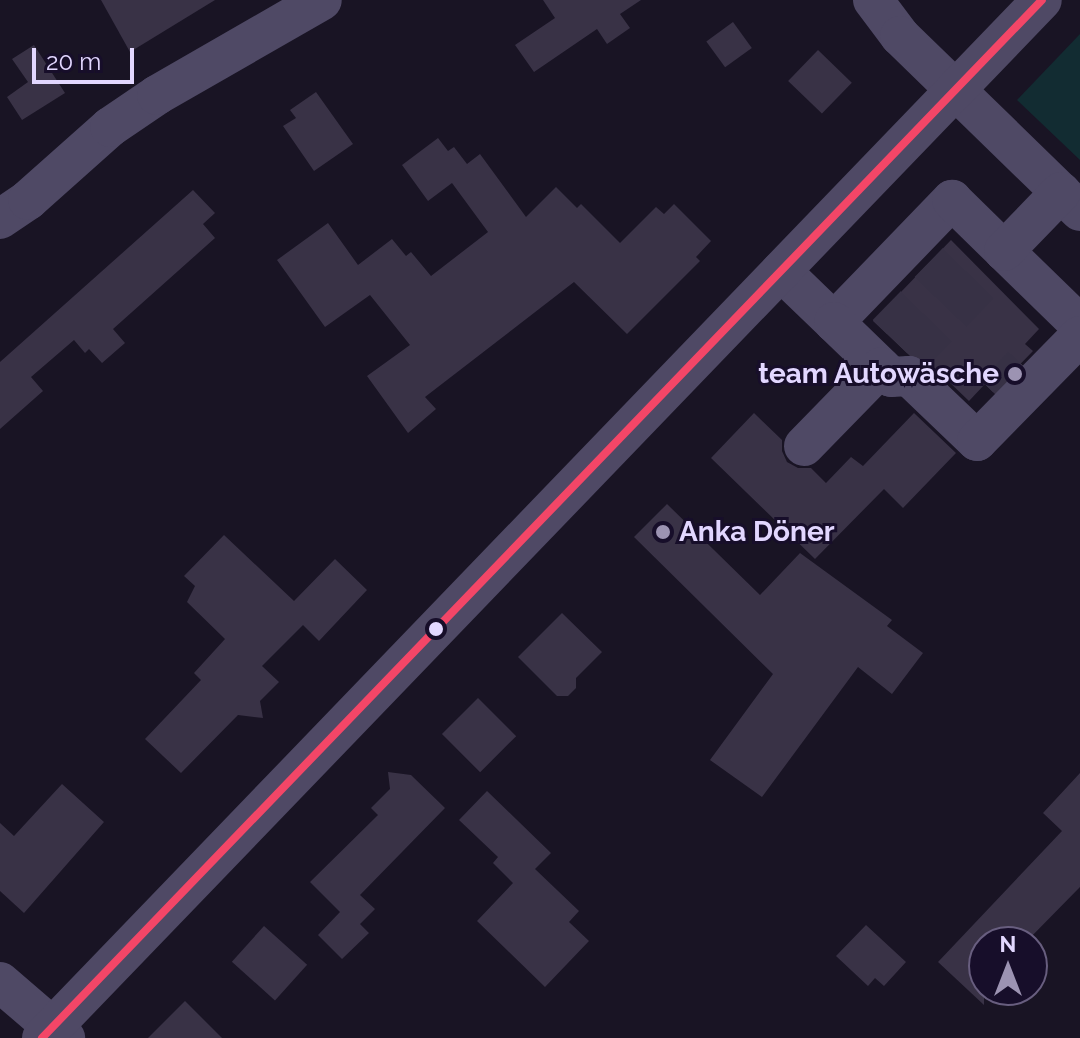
<!DOCTYPE html>
<meta charset="utf-8">
<style>
body{margin:0}
#map{position:relative;width:1080px;height:1038px;overflow:hidden;background:#191424;font-family:Raleway,sans-serif}
div>[style]{position:absolute}
[style*='--x']{left:calc(var(--x)*1px);top:calc(var(--y)*1px);width:calc(var(--w)*1px);rotate:calc(var(--a)*1deg)}
.green>*{inset:0;background:#122c32}
.building>*{inset:0;background:#393246;transform-origin:0 0}
.minor-tunnel>*{height:40px;margin-top:-20px;transform-origin:0;background:repeating-linear-gradient(90deg,#373145 0 40px,transparent 0 60px)}
.minor>*{height:40px;margin:-20px;padding:0 20px;transform-origin:20px;border-radius:20px;background:#4f4965}
.bus-1>*{height:8px;margin:-4px;padding:0 4px;transform-origin:4px;border-radius:4px;background:#f34667}
.dots>*{width:22px;height:22px;translate:-50% -50%;box-sizing:border-box;border:4px solid #170e2a;border-radius:50%}
span{translate:-50% -50%;white-space:nowrap;text-align:center;line-height:1.15;-webkit-text-stroke:6px #170e2a;paint-order:stroke}
.poi-label{font-size:28px;color:#e2d7ff;font-weight:700}
.right{translate:-100% -50%;text-align:right}
.left{translate:0 -50%;text-align:left}
.north{position:absolute;left:968px;top:926px;width:80px;height:80px;box-sizing:border-box;background:#170e2a;border:2px solid #685e7f;border-radius:50%;rotate:0deg;font-size:22px;font-weight:700;line-height:32px;text-align:center;color:#e2d7ff}
.north::after{content:'';display:block;margin:auto;width:28px;height:36px;background:#9c93b2;clip-path:polygon(50% 0,100% 100%,50% 72%,0 100%)}
.scale{position:absolute;left:32px;top:48px;width:102px;height:36px;box-sizing:border-box;border:4px solid #e2d7ff;border-top:0;padding-left:10px;font-size:24px;line-height:28px;white-space:nowrap;color:#e2d7ff;-webkit-text-stroke:6px #170e2a;paint-order:stroke}
</style>
<div id="map">
<div class="green">
<i style="clip-path:polygon(1080px 34px,1080px 160px,1017px 100px)"></i>
</div>
<div class="building">
<i style="clip-path:polygon(101px 0,215px 0,130px 52px)"></i>
<i style="clip-path:polygon(543px 0,641px 0,620px 14px,630px 28px,607px 44px,597px 29px,534px 72px,515px 45px,555px 18px)"></i>
<i style="left:733px;top:22px;width:32px;height:33px;rotate:54deg"></i>
<i style="clip-path:polygon(34px 45px,65px 93px,22px 120px,7px 97px,28px 82px,12px 59px)"></i>
<i style="left:818px;top:50px;width:47px;height:43px;rotate:44deg"></i>
<i style="clip-path:polygon(316px 92px,353px 144px,314px 171px,283px 126px,296px 118px,290px 110px)"></i>
<i style="clip-path:polygon(438px 138px,448px 151px,454px 147px,467px 164px,480px 154px,526px 217px,556px 187px,577px 208px,581px 204px,620px 243px,656px 207px,664px 214px,674px 204px,711px 241px,696px 257px,700px 261px,627px 334px,574px 282px,425px 397px,436px 409px,408px 433px,367px 376px,410px 345px,370px 295px,325px 327px,277px 260px,328px 223px,358px 265px,392px 239px,406px 256px,411px 252px,431px 276px,488px 232px,452px 183px,428px 201px,402px 165px)"></i>
<i style="clip-path:polygon(193px 190px,215px 213px,203px 224px,215px 238px,113px 329px,125px 343px,102px 363px,89px 349px,85px 353px,74px 340px,31px 377px,43px 391px,0 429px,0 362px)"></i>
<i style="clip-path:polygon(951px 240px,1039px 329px,1025px 344px,1033px 351px,993px 392px,985px 384px,969px 401px,925px 359px,907px 353px,873px 321px)"></i>
<i style="clip-path:polygon(754px 413px,782px 440px,782px 451px,787px 462px,798px 468px,811px 468px,826px 483px,851px 457px,863px 466px,914px 413px,956px 453px,903px 508px,884px 489px,815px 559px,711px 458px)"></i>
<i style="clip-path:polygon(667px 504px,760px 595px,800px 553px,892px 620px,887px 626px,923px 653px,892px 694px,858px 667px,762px 797px,710px 760px,773px 674px,634px 537px)"></i>
<i style="clip-path:polygon(224px 535px,294px 601px,335px 559px,367px 590px,319px 641px,303px 625px,262px 666px,279px 682px,260px 701px,263px 718px,238px 715px,181px 773px,145px 739px,201px 680px,194px 673px,225px 639px,187px 602px,195px 586px,184px 576px)"></i>
<i style="clip-path:polygon(562px 613px,602px 652px,576px 678px,576px 688px,568px 696px,557px 696px,518px 657px)"></i>
<i style="left:478px;top:698px;width:54px;height:51px;rotate:45deg"></i>
<i style="clip-path:polygon(388px 772px,411px 775px,445px 808px,360px 895px,375px 909px,360px 924px,369px 933px,342px 959px,318px 935px,340px 912px,310px 882px,378px 815px,371px 808px,390px 789px)"></i>
<i style="clip-path:polygon(1080px 773px,1080px 887px,1026px 942px,984px 942px,984px 1005px,938px 962px,1062px 831px,1043px 813px)"></i>
<i style="clip-path:polygon(62px 784px,104px 822px,24px 913px,0 891px,0 823px,14px 836px)"></i>
<i style="clip-path:polygon(487px 791px,551px 853px,535px 869px,579px 911px,569px 922px,589px 941px,545px 987px,477px 921px,513px 883px,493px 863px,498px 857px,459px 820px)"></i>
<i style="clip-path:polygon(866px 925px,906px 962px,884px 986px,875px 978px,868px 986px,836px 956px)"></i>
<i style="left:264px;top:926px;width:58px;height:48px;rotate:42deg"></i>
<i style="clip-path:polygon(185px 1001px,222px 1038px,148px 1038px)"></i>
</div>
<div class="minor-tunnel">
<i style="--x:887;--y:334;--w:112;--a:-45.7"></i>
<i style="--x:910;--y:356;--w:112;--a:-45.7"></i>
<i style="--x:995;--y:394;--w:57;--a:-46.4"></i>
</div>
<div class="minor">
<i style="--x:873;--y:0;--w:45;--a:53.1"></i>
<i style="--x:900;--y:36;--w:251;--a:44.2"></i>
<i style="--x:0;--y:219;--w:34;--a:-34"></i>
<i style="--x:28;--y:200;--w:110;--a:-41.7"></i>
<i style="--x:110;--y:127;--w:57;--a:-34.2"></i>
<i style="--x:157;--y:95;--w:190;--a:-29.9"></i>
<i style="--x:1004;--y:251;--w:106;--a:44.2"></i>
<i style="--x:781;--y:271;--w:74;--a:43.9"></i>
<i style="--x:834;--y:322;--w:170;--a:-46"></i>
<i style="--x:952;--y:200;--w:73;--a:44.4"></i>
<i style="--x:1004;--y:251;--w:82;--a:-46"></i>
<i style="--x:834;--y:322;--w:79;--a:44"></i>
<i style="--x:891;--y:377;--w:18;--a:-3"></i>
<i style="--x:909;--y:376;--w:94;--a:43.7"></i>
<i style="--x:977;--y:441;--w:147;--a:-45.6"></i>
<i style="--x:804;--y:446;--w:110;--a:-45.7"></i>
<i style="--x:0;--y:982;--w:86;--a:40.7"></i>
<i style="--x:42;--y:1038;--w:1441;--a:-46.07"></i>
</div>
<div class="bus-1">
<i style="--x:42;--y:1038;--w:1441;--a:-46.07"></i>
</div>
<div class="dots">
<i style="left:1015px;top:374px;background:#9c93b2"></i>
<i style="left:663px;top:532px;background:#9c93b2"></i>
<i style="left:436px;top:629px;background:#e2d7ff"></i>
</div>
<div class="poi-label">
<span class="right" style="left:999px;top:374px">team Autowäsche</span>
<span class="left" style="left:679px;top:532px">Anka Döner</span>
</div>
<div class="north">N</div>
<div class="scale">20 m</div>
</div>
